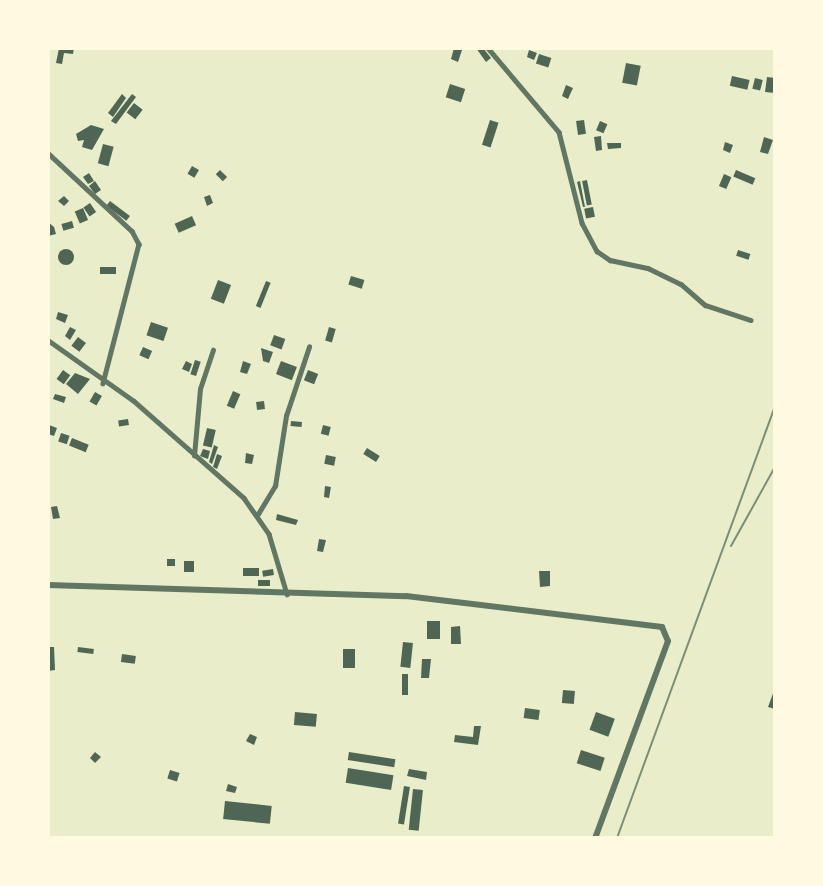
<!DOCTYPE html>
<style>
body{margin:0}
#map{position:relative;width:823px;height:886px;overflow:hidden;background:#e9edc9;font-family:"Roboto Condensed",sans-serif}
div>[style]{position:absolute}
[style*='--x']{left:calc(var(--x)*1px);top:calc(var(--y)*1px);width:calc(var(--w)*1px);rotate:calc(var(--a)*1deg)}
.building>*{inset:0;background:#4f6655;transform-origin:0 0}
.round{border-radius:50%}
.minor>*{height:4.5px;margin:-2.25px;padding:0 2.25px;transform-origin:2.25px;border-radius:2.25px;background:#617663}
.tertiary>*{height:6px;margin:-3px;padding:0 3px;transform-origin:3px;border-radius:3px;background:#617663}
.rail>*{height:2px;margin:-1px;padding:0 1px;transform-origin:1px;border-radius:1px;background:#7c8e77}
span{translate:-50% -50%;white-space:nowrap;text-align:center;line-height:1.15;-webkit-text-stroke:6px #fefae0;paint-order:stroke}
.frame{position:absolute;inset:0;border:50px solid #fefae0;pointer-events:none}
</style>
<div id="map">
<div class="building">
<i style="clip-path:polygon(59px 48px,74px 48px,73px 54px,64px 53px,62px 64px,56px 63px)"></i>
<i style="clip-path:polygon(454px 48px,462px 50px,458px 62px,451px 59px)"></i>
<i style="clip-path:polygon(476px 48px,483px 48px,491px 58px,486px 62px)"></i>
<i style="clip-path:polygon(529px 50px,537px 53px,534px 60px,527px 57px)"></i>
<i style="left:539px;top:54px;width:13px;height:10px;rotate:18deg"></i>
<i style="left:626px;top:63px;width:15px;height:20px;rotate:11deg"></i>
<i style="left:732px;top:76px;width:18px;height:10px;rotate:13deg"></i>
<i style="clip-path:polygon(767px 77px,775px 78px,775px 93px,765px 92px)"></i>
<i style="left:755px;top:78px;width:8px;height:11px;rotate:14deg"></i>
<i style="left:450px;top:84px;width:16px;height:14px;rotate:18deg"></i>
<i style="clip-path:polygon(566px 85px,573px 88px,568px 99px,562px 96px)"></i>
<i style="clip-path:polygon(122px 94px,126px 98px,113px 117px,108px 113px)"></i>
<i style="clip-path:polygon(132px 94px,136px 97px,116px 124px,111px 121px)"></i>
<i style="left:134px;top:103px;width:11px;height:12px;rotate:38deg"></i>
<i style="left:490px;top:120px;width:9px;height:26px;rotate:18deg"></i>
<i style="left:584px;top:120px;width:14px;height:8px;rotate:82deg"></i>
<i style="left:600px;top:121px;width:8px;height:10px;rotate:23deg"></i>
<i style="clip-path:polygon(91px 125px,104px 129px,92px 150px,82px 147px,84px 140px,78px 141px,76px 134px)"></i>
<i style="clip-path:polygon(601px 136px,602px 150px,596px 151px,594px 137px)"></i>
<i style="clip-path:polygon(764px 137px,773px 140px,768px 154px,760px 152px)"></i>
<i style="clip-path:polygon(725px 142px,733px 145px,730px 153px,723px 150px)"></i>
<i style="clip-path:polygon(607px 143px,621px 143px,621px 148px,608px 149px)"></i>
<i style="left:103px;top:144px;width:11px;height:20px;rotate:15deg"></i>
<i style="left:192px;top:166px;width:8px;height:9px;rotate:30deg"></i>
<i style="left:220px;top:170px;width:10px;height:6px;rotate:45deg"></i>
<i style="left:736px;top:170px;width:21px;height:7px;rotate:23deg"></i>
<i style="clip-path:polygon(89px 173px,94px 181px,88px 184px,83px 177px)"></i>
<i style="left:724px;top:174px;width:8px;height:13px;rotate:23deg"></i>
<i style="left:587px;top:180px;width:25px;height:5px;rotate:79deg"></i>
<i style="clip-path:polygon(95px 181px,101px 190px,95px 194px,89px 186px)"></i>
<i style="clip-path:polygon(580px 181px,585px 207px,583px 207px,577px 182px)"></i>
<i style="clip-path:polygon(210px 195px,213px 203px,207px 206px,204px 197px)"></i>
<i style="clip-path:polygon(64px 196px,69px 201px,64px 206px,58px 201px)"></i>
<i style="left:110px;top:201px;width:25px;height:6px;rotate:37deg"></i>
<i style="left:90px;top:203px;width:11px;height:8px;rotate:56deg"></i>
<i style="left:593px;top:207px;width:10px;height:9px;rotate:79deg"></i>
<i style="left:83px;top:208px;width:13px;height:9px;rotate:67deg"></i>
<i style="left:192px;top:216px;width:10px;height:19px;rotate:66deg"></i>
<i style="left:72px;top:221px;width:7px;height:11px;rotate:74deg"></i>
<i style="clip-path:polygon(48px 222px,54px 227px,56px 234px,48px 236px)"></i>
<i class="round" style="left:58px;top:249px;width:16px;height:16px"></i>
<i style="left:738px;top:250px;width:13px;height:6px;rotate:18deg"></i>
<i style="left:116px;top:267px;width:7px;height:16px;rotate:90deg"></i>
<i style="left:351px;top:276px;width:14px;height:9px;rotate:17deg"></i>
<i style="left:218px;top:280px;width:14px;height:20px;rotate:21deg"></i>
<i style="left:266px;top:281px;width:5px;height:27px;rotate:22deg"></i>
<i style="clip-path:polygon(58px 312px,68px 315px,65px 323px,56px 319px)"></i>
<i style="left:151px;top:322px;width:18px;height:14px;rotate:19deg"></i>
<i style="clip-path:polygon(70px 327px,76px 330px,70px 340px,65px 336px)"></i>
<i style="left:329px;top:327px;width:7px;height:14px;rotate:16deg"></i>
<i style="left:274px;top:335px;width:12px;height:11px;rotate:20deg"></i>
<i style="left:78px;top:337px;width:10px;height:11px;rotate:37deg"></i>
<i style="left:143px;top:347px;width:10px;height:9px;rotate:24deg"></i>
<i style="clip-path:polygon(261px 348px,273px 352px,269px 363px,263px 361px)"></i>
<i style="left:195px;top:360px;width:6px;height:15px;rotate:18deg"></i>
<i style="clip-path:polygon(186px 361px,192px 364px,189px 372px,182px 369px)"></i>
<i style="clip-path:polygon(243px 361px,251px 364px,247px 374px,240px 372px)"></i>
<i style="left:281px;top:361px;width:17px;height:14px;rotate:21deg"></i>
<i style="left:63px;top:370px;width:9px;height:11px;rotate:36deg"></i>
<i style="left:308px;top:370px;width:11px;height:11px;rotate:22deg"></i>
<i style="clip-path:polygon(75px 373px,90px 379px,78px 394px,66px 384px)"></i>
<i style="left:233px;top:391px;width:8px;height:16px;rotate:23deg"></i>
<i style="left:95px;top:392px;width:8px;height:11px;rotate:30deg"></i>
<i style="clip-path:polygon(55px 394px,66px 397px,64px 403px,53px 399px)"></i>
<i style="left:264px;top:401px;width:8px;height:8px;rotate:83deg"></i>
<i style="left:128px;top:419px;width:6px;height:10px;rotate:81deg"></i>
<i style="left:291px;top:421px;width:11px;height:5px;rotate:5deg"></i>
<i style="clip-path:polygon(49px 425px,57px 428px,54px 436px,48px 434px)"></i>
<i style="left:323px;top:425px;width:8px;height:9px;rotate:14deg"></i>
<i style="left:207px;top:428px;width:9px;height:18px;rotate:13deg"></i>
<i style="left:61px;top:433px;width:9px;height:9px;rotate:18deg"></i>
<i style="left:72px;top:438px;width:18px;height:8px;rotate:22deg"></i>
<i style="clip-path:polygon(214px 445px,218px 447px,212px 464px,209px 462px)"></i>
<i style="left:367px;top:448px;width:15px;height:7px;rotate:32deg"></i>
<i style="clip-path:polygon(203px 449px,210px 451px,208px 459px,200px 456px)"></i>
<i style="clip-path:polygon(246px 453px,254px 455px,252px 464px,245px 463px)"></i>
<i style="clip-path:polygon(217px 454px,222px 456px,217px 469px,213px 467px)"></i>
<i style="left:326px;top:455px;width:10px;height:9px;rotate:11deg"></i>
<i style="clip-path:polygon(325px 486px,331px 487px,329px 498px,324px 497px)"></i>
<i style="clip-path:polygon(57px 506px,60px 518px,53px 519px,51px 507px)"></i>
<i style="clip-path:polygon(277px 514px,298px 520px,296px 525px,276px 520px)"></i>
<i style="clip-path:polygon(319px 539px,326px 540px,323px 552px,317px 551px)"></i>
<i style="left:167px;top:559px;width:8px;height:7px"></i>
<i style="left:184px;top:561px;width:10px;height:11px"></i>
<i style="left:243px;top:568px;width:16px;height:8px"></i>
<i style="left:273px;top:569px;width:6px;height:11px;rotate:81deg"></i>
<i style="clip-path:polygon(539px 571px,550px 571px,550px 586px,540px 587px)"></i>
<i style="left:258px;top:580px;width:12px;height:6px"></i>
<i style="left:427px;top:621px;width:13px;height:18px"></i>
<i style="clip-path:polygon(460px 626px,461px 644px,451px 644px,451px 627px)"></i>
<i style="left:403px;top:642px;width:10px;height:25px;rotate:6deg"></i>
<i style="clip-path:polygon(48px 647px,54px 647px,55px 670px,48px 671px)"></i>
<i style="left:78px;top:647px;width:16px;height:5px;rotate:7deg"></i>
<i style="left:343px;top:649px;width:12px;height:19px"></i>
<i style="left:122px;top:654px;width:14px;height:8px;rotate:8deg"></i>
<i style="clip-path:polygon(422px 659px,431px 659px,429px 678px,421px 678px)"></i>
<i style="left:402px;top:674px;width:6px;height:21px"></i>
<i style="clip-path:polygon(775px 688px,775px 709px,768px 707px)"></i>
<i style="left:563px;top:690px;width:12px;height:13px;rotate:5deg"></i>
<i style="left:525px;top:708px;width:15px;height:10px;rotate:8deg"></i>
<i style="left:295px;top:712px;width:22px;height:13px;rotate:5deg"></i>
<i style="left:596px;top:712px;width:20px;height:19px;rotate:20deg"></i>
<i style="clip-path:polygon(474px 726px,481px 726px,478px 745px,454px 742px,455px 735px,473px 737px)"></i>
<i style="clip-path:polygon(250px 734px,257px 737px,254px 745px,246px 741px)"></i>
<i style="left:581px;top:750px;width:25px;height:14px;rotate:18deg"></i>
<i style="clip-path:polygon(95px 752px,101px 757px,95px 763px,90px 758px)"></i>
<i style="left:349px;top:752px;width:47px;height:8px;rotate:9deg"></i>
<i style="left:348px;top:768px;width:46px;height:15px;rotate:9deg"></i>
<i style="clip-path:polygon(409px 769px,427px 772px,426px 780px,407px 776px)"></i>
<i style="left:170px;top:770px;width:10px;height:9px;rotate:17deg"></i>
<i style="clip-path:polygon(228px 784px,237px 787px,235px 793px,226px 791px)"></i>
<i style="left:404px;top:786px;width:6px;height:38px;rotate:9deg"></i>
<i style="left:413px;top:789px;width:10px;height:41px;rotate:6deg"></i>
<i style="left:225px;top:801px;width:47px;height:18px;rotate:6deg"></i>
</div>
<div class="minor">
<i style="--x:488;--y:48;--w:110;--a:49.8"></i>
<i style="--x:559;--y:132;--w:94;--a:75.8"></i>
<i style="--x:582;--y:223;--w:32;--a:62"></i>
<i style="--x:597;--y:251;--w:16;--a:35"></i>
<i style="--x:610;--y:260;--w:39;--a:12"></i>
<i style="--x:648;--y:268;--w:37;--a:26"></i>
<i style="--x:681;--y:284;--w:32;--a:41"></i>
<i style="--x:705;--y:305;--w:48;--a:18.1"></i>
<i style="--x:48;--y:153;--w:115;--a:42.9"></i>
<i style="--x:132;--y:231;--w:15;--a:62"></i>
<i style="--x:139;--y:244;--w:144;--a:104.5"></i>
<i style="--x:48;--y:340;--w:105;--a:35.3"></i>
<i style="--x:134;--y:401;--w:147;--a:41.4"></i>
<i style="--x:244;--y:498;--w:44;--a:55.2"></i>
<i style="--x:269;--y:534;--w:63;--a:73.3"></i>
<i style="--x:194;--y:456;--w:67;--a:-84.9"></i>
<i style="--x:200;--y:389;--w:41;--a:-71.6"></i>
<i style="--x:258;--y:514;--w:33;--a:-59"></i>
<i style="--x:275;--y:486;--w:71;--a:-81.1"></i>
<i style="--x:286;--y:416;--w:73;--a:-71.6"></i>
</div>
<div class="tertiary">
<i style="--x:48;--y:585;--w:358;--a:1.8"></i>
<i style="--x:406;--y:596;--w:258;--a:6.9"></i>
<i style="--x:662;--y:627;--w:15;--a:67"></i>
<i style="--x:668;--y:641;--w:210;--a:110.3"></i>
</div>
<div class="rail">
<i style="--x:731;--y:546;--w:90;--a:-60.9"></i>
<i style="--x:617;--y:838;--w:459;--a:-69.9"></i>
</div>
<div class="frame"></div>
</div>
